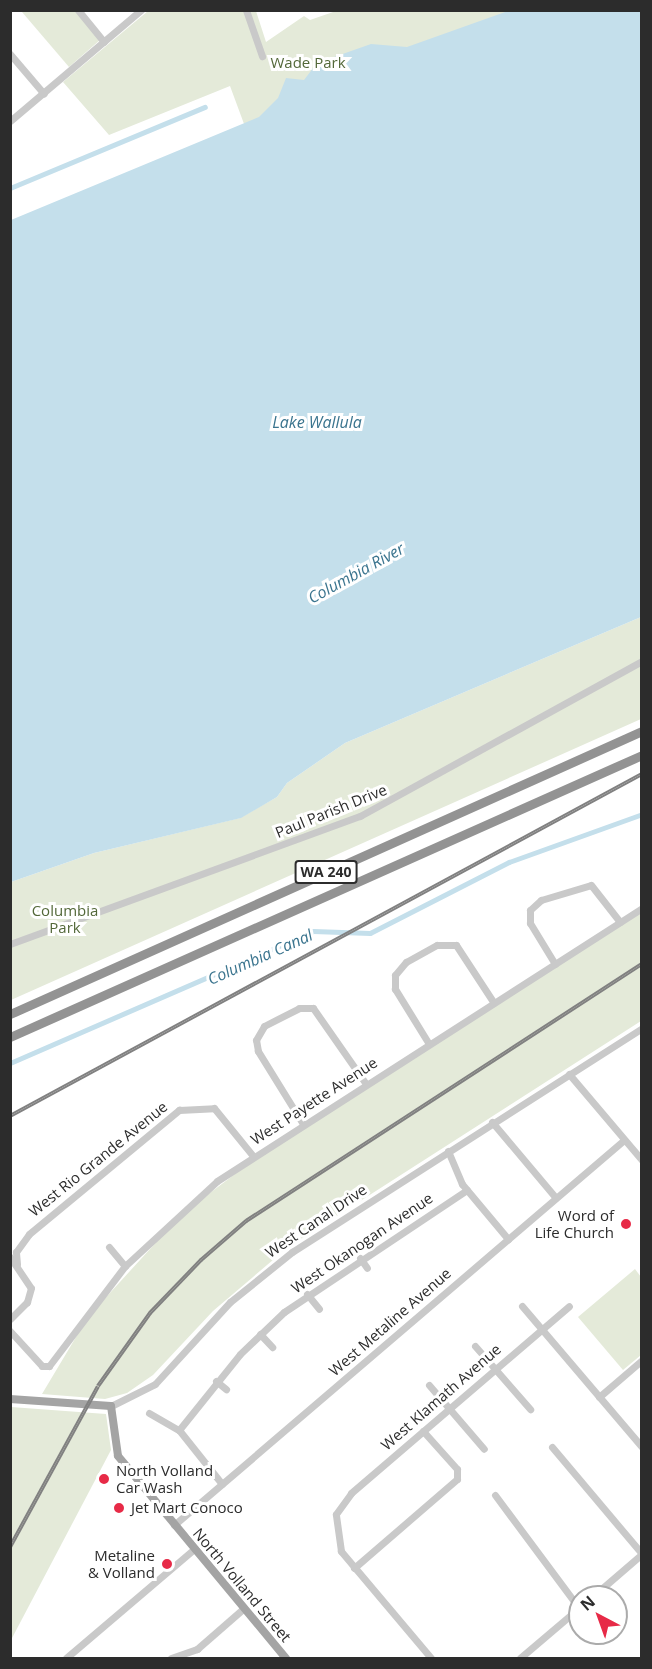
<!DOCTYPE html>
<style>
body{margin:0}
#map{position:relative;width:652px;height:1669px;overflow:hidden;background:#fff;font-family:"Open Sans",sans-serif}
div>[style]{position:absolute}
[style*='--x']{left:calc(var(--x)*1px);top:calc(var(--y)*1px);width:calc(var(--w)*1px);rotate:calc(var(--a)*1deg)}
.green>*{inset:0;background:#e4ead9}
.water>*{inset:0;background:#c4dfeb}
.canal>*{height:5px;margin:-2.5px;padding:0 2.5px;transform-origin:2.5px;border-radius:2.5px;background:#c4dfeb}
.minor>*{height:7px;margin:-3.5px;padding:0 3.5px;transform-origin:3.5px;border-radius:3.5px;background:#c9c9c9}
.major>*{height:8px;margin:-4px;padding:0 4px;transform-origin:4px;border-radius:4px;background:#a4a4a4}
.highway>*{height:9px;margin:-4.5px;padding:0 4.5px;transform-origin:4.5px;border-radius:4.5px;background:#939393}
.rail>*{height:4px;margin-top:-2px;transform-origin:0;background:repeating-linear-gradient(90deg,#fff 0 4.5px,#818181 0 9px);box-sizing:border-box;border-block:2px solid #818181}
.dots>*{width:16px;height:16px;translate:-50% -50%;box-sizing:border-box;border:3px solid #fff;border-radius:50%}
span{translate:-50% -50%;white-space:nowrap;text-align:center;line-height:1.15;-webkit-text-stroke:6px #fff;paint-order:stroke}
.shield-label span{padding:2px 4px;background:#fff;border:2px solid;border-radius:4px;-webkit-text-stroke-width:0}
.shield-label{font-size:14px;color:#2c2c2c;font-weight:700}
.park-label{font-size:15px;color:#536839}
.street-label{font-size:15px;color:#2c2c2c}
.poi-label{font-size:15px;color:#2c2c2c}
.right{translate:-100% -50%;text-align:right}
.left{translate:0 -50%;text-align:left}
.water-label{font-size:16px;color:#3a748e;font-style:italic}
.frame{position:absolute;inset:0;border:12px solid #2c2c2c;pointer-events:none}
.north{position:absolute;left:568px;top:1585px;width:60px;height:60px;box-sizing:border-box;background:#fff;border:2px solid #ababab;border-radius:50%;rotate:319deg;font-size:16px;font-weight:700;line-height:24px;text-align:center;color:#2c2c2c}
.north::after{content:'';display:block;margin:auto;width:21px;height:27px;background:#e72a47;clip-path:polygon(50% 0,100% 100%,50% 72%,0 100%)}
</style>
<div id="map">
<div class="green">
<i style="clip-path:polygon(75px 11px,100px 40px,69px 67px,22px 12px)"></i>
<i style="clip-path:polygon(148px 11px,256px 11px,266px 42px,304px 16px,310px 20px,336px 11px,553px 11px,247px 132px,230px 86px,109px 135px,63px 82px)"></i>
<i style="clip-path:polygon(641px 617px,641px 719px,11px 1000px,11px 882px,94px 853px,240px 818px,277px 797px,287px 783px,345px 743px)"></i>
<i style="clip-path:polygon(641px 911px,641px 1021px,287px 1248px,213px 1311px,153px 1375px,127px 1393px,105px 1399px,42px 1394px,88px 1317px,182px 1214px,263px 1153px)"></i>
<i style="clip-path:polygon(635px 1269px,641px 1277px,641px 1355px,623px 1370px,578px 1317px)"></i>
<i style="clip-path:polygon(11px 1407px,106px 1414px,111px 1450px,11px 1640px)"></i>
</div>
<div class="water">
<i style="clip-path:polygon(508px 11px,641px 11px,641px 617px,345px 743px,287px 783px,277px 797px,241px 818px,94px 853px,11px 882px,11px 220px,259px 117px,278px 98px,286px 78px,304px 80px,317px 63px,371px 44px,407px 47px)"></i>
</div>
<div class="canal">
<i style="--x:10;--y:188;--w:211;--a:-22.6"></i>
<i style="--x:10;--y:1063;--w:331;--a:-23.5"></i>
<i style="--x:313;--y:931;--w:57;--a:2"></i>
<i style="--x:370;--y:933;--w:156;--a:-27.1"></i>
<i style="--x:509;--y:862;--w:141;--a:-19.8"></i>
</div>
<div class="minor">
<i style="--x:78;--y:10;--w:41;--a:50.9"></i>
<i style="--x:246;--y:10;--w:49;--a:70.8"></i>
<i style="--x:10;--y:54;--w:52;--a:49.6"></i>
<i style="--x:10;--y:121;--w:172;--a:-40.3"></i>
<i style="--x:10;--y:944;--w:373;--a:-20.1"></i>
<i style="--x:360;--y:816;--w:322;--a:-28.8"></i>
<i style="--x:555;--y:964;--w:48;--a:-121.4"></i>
<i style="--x:530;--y:923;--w:13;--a:-90"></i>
<i style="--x:530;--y:910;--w:15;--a:-42"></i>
<i style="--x:541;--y:900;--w:52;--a:-16.7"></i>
<i style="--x:591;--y:885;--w:47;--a:51.9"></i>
<i style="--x:429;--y:1044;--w:65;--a:-121.7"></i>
<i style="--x:395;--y:989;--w:14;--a:-90"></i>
<i style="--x:395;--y:975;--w:17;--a:-50"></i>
<i style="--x:406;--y:962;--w:35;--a:-29"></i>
<i style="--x:437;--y:945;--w:19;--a:0"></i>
<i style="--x:456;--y:945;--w:69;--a:56.8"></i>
<i style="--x:569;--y:1074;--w:113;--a:49.7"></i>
<i style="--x:492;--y:1122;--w:99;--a:49.9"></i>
<i style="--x:303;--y:1124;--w:86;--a:-121.7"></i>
<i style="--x:258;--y:1051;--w:11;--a:-100"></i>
<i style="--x:256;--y:1040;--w:16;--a:-60"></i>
<i style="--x:264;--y:1026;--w:39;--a:-27"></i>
<i style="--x:299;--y:1008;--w:14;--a:0"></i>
<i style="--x:313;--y:1008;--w:93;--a:55.1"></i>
<i style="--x:448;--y:1151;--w:36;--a:67"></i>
<i style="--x:462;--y:1184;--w:72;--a:50.1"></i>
<i style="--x:109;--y:1247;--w:25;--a:50"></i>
<i style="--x:10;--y:1257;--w:37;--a:56"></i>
<i style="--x:31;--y:1288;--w:15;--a:106"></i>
<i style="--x:27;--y:1302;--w:24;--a:135"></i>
<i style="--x:360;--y:1258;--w:12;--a:55"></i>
<i style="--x:17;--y:1264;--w:12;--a:-95"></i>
<i style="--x:16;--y:1252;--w:22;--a:-54"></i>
<i style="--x:29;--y:1234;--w:195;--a:-39.6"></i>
<i style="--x:179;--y:1110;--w:35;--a:-3"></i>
<i style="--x:214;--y:1108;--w:62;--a:50.9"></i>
<i style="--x:307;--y:1294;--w:19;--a:51"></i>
<i style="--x:522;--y:1306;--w:185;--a:49.6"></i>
<i style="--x:10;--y:1331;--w:47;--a:47.6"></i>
<i style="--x:42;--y:1366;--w:7;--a:0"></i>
<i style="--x:49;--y:1366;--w:126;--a:-52.8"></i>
<i style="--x:125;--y:1266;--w:125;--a:-42.7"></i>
<i style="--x:217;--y:1181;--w:505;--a:-32.71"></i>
<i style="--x:260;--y:1334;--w:18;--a:47"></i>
<i style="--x:475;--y:1346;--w:84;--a:48.9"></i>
<i style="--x:216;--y:1381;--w:13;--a:39"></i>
<i style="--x:429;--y:1385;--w:84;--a:49.3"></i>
<i style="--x:599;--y:1397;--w:57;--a:-40.7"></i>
<i style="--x:111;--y:1406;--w:49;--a:-26.6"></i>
<i style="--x:155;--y:1384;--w:111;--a:-47.6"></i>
<i style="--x:230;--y:1302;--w:80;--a:-38.9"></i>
<i style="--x:292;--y:1252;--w:416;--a:-32.6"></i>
<i style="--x:149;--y:1413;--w:34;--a:30"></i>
<i style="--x:179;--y:1430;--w:69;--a:51.5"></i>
<i style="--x:179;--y:1430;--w:97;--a:-51.2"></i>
<i style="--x:240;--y:1354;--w:61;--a:-43.7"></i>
<i style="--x:284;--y:1312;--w:220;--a:-33.7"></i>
<i style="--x:552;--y:1447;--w:140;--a:49.9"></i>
<i style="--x:495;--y:1495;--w:141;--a:53.4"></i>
<i style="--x:174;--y:1525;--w:592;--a:-40.55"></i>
<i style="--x:354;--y:1568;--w:136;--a:-40.8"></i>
<i style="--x:457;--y:1479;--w:10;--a:-90"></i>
<i style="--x:457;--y:1469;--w:51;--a:-131.8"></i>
<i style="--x:592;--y:1597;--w:66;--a:-40.7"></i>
<i style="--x:66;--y:1658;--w:168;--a:-40.4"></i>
<i style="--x:171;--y:1658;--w:28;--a:-19"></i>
<i style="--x:197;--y:1649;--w:62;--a:-41.1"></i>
<i style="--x:431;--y:1658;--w:140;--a:-130.1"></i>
<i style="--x:341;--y:1551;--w:37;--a:-98"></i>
<i style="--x:336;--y:1514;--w:26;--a:-54"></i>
<i style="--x:351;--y:1493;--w:287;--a:-40.6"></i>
<i style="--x:520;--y:1658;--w:79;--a:-40.4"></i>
</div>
<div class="major">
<i style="--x:10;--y:1399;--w:101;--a:4"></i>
<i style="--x:111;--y:1406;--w:50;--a:82"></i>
<i style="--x:118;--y:1456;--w:263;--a:50.3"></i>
</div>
<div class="highway">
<i style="--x:10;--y:1014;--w:692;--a:-24.12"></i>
<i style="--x:10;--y:1037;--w:692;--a:-24.05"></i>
</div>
<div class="rail">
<i style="--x:10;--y:1116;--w:719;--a:-28.42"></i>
<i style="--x:10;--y:1547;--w:183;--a:-61.3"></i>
<i style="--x:98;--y:1386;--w:90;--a:-54.5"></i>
<i style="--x:150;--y:1313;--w:74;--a:-46.1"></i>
<i style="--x:201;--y:1260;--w:60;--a:-40.9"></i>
<i style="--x:246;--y:1221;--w:472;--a:-33"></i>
</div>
<div class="dots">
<i style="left:626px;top:1224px;background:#e72a47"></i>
<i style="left:104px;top:1479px;background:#e72a47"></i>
<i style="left:119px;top:1508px;background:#e72a47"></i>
<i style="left:167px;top:1564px;background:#e72a47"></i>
</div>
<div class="shield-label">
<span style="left:326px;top:872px">WA 240</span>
</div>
<div class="park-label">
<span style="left:308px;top:63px">Wade Park</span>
<span style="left:65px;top:919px">Columbia<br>Park</span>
</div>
<div class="street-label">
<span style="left:331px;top:811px;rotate:-22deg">Paul Parish Drive</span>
<span style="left:314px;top:1101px;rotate:-33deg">West Payette Avenue</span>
<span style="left:98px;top:1159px;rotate:-39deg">West Rio Grande Avenue</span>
<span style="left:316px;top:1221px;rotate:-34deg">West Canal Drive</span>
<span style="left:362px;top:1243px;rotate:-34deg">West Okanogan Avenue</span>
<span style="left:390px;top:1322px;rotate:-41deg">West Metaline Avenue</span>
<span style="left:441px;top:1397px;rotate:-41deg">West Klamath Avenue</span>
<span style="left:242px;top:1585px;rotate:50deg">North Volland Street</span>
</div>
<div class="poi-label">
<span class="right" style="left:614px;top:1224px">Word of<br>Life Church</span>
<span class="left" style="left:116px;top:1479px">North Volland<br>Car Wash</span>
<span class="left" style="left:131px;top:1508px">Jet Mart Conoco</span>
<span class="right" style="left:155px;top:1564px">Metaline<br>&amp; Volland</span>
</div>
<div class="water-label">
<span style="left:317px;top:422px">Lake Wallula</span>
<span style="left:356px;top:573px;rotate:-29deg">Columbia River</span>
<span style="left:260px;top:957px;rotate:-24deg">Columbia Canal</span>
</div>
<div class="frame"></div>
<div class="north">N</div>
</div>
